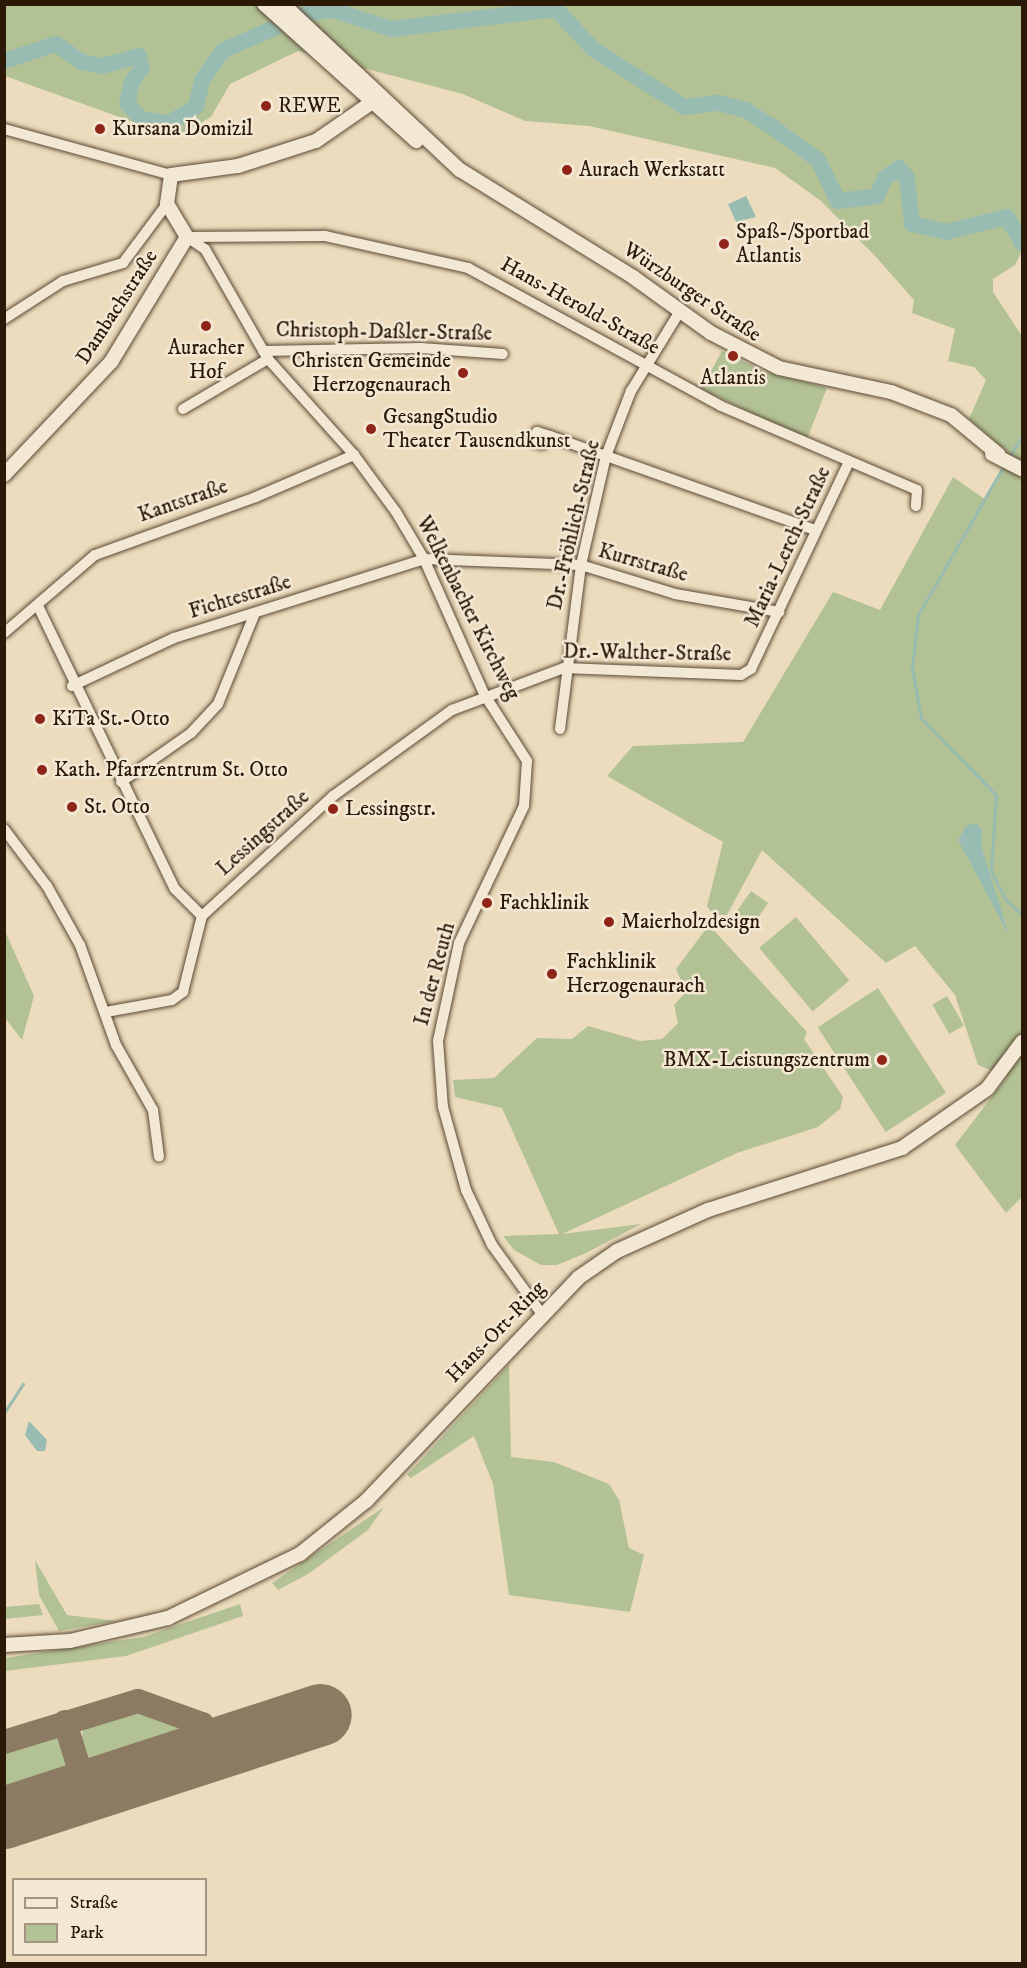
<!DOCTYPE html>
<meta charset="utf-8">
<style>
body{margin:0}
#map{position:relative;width:1027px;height:1968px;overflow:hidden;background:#ecdcbd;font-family:"IM FELL DW Pica",serif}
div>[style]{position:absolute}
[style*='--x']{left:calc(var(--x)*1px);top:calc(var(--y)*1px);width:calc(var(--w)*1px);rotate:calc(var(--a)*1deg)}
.green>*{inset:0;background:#b2c295;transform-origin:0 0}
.water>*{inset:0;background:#99bcb2}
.stream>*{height:3px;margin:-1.5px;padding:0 1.5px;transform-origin:1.5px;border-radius:1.5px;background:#99bcb2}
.river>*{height:16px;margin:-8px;padding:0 8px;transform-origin:8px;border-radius:8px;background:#99bcb2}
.taxiway>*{height:24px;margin:-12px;padding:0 12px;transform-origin:12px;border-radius:12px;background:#8c7a62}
.runway>*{height:62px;margin:-31px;padding:0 31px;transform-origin:31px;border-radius:31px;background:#8c7a62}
.roads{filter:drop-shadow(0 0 2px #5b4934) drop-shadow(0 0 2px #5b4934)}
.street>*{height:10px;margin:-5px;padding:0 5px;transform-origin:5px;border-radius:5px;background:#f3e8d4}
.secondary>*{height:14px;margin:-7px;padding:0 7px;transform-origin:7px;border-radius:7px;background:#f3e8d4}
.dots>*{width:16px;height:16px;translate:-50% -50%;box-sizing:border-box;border:3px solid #f3e8d4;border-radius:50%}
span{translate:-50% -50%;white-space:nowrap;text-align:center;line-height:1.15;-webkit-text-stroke:5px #f3e8d4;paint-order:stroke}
.poi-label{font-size:21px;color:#2b1807}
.left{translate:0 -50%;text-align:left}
.right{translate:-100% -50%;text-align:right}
.street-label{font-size:21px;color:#2b1807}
.frame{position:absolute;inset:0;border:6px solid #2b1807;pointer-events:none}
.legend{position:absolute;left:12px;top:1878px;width:195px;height:78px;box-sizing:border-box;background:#f3e8d4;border:2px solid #a39582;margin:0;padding:8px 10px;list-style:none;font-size:18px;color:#2b1807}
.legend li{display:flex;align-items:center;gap:12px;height:30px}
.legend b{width:30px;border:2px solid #a39582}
</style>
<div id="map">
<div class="green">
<i style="clip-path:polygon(4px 5px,1022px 5px,1022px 251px,1015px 265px,993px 279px,993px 292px,1022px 336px,1022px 1197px,1006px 1213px,955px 1145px,1007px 1077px,978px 1065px,955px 995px,915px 946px,886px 963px,762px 850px,727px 915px,713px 915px,707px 906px,723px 842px,607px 776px,633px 746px,743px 742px,833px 592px,880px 610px,953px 477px,986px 500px,1010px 454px,969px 419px,986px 380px,974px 367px,948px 361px,955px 329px,912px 313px,914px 300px,876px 257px,821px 201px,775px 168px,589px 126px,525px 121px,463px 94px,298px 51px,230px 84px,211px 117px,181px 134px,167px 134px,5px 76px)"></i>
<i style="clip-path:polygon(722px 351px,763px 371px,827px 388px,807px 439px,701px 389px)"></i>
<i style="left:751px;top:891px;width:21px;height:36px;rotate:35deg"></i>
<i style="left:796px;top:917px;width:83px;height:48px;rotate:50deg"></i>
<i style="clip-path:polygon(709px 925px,807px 1032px,804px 1039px,843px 1097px,840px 1109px,818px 1127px,737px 1153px,562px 1234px,641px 1224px,586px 1253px,557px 1265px,541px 1265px,514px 1250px,503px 1236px,559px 1234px,502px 1108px,455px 1097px,453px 1080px,494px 1078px,537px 1038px,572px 1039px,588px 1026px,640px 1041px,662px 1039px,678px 1023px,674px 1005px,686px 992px,676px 969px)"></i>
<i style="clip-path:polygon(4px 929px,34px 996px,22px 1040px,5px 1018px)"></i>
<i style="left:878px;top:988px;width:125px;height:72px;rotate:57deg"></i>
<i style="left:947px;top:996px;width:34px;height:17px;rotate:60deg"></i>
<i style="clip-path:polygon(509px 1365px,511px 1457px,554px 1462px,609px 1484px,619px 1500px,629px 1548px,644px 1555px,630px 1612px,509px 1595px,493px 1484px,474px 1436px,411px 1478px,407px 1475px)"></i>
<i style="clip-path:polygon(384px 1507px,368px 1530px,308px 1574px,278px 1590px,272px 1583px)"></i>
<i style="clip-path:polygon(35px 1560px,67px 1615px,116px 1621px,59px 1631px,39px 1595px)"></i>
<i style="clip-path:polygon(39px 1604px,43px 1615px,5px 1619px,5px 1607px)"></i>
<i style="clip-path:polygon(240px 1604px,243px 1616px,126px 1656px,5px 1671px,5px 1658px,143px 1637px)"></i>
<i style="clip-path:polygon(133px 1705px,186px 1723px,187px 1737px,176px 1747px,111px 1767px,90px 1763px,80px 1747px,84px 1723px)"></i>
<i style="clip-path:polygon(40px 1734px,55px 1735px,69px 1747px,69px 1773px,56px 1785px,5px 1802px,5px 1746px)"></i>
</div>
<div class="water">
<i style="clip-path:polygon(746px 196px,756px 217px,736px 222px,728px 204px)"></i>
<i style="clip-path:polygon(976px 823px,982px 829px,982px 848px,1009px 935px,958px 840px,966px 826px)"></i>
<i style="clip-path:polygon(29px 1421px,47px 1440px,45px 1451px,37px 1451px,25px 1435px)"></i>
</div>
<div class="stream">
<i style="--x:1009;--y:457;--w:25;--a:-58"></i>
<i style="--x:1004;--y:465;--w:173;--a:119.8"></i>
<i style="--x:918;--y:615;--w:53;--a:96.5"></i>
<i style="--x:912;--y:668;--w:51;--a:79.8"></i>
<i style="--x:921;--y:718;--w:107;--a:45.8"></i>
<i style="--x:996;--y:795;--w:76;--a:93.8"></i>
<i style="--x:991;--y:871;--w:33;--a:63"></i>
<i style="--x:1006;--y:900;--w:22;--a:43"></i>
<i style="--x:4;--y:1413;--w:35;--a:-57"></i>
</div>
<div class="river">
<i style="--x:4;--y:61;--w:55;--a:-18.1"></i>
<i style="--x:56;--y:44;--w:32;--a:35"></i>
<i style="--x:82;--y:62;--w:20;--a:11"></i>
<i style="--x:102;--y:66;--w:38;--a:-15"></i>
<i style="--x:139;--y:56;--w:12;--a:76"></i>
<i style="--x:142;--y:68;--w:17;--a:126"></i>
<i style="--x:132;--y:82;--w:22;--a:103"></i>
<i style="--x:127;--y:103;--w:21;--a:49"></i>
<i style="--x:141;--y:119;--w:28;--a:8"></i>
<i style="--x:169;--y:123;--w:31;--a:-31"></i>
<i style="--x:196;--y:107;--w:28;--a:-77"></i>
<i style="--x:202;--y:80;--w:37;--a:-54"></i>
<i style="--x:224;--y:50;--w:93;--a:-23.5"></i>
<i style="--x:309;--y:13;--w:24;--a:-7"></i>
<i style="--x:333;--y:10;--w:61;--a:18.1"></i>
<i style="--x:391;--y:29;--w:166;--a:-6.9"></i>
<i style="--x:556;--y:9;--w:54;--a:47.2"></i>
<i style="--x:593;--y:49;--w:108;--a:32.5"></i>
<i style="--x:684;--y:107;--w:35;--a:-7"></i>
<i style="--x:719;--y:103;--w:28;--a:15"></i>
<i style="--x:746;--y:110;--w:30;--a:33"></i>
<i style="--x:771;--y:126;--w:58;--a:35.9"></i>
<i style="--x:818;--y:160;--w:46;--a:64"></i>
<i style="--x:838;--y:201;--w:39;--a:-7"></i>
<i style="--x:877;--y:196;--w:20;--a:-66"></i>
<i style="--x:885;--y:178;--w:17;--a:-36"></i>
<i style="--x:899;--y:168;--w:13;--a:51"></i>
<i style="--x:907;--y:178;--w:46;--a:83.8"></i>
<i style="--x:912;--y:224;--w:35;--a:13"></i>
<i style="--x:946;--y:232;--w:63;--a:-13.8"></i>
<i style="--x:1007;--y:217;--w:30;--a:60"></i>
</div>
<div class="taxiway">
<i style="--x:65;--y:1722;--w:72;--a:73.1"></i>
<i style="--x:4;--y:1742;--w:140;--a:-17"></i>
<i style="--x:138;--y:1701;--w:68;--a:19.8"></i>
<i style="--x:202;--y:1724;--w:28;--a:67"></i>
</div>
<div class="runway">
<i style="--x:4;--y:1818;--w:333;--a:-18"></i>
</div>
<div class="roads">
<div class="street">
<i style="--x:4;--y:129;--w:173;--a:15.4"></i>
<i style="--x:187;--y:237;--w:22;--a:34"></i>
<i style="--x:205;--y:249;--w:127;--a:60.2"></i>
<i style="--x:268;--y:359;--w:129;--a:48.1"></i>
<i style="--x:354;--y:455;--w:71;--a:53.6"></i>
<i style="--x:396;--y:512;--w:55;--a:59.2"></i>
<i style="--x:424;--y:559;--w:148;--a:66"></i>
<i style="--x:484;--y:694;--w:80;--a:57.3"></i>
<i style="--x:527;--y:761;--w:45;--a:93.8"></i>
<i style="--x:524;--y:806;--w:152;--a:115.4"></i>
<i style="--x:459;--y:943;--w:100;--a:102.1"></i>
<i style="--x:438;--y:1041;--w:66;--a:85.7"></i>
<i style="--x:443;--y:1107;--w:86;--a:74.5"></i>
<i style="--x:466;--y:1190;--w:61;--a:64.7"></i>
<i style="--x:492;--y:1245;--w:84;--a:54.2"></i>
<i style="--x:187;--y:237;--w:138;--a:-0.4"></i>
<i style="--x:325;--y:236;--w:147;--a:12.6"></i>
<i style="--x:468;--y:268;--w:288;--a:28.6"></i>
<i style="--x:721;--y:406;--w:213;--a:23.2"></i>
<i style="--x:917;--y:490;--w:16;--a:94"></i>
<i style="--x:4;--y:319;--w:70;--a:-32.8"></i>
<i style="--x:63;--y:281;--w:63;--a:-16.7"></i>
<i style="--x:123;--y:263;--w:74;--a:-53.3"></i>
<i style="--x:263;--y:351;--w:158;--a:-1.1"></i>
<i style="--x:421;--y:348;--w:82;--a:4.2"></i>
<i style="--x:183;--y:409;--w:99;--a:-30.5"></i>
<i style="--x:550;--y:436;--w:11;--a:135"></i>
<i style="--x:542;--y:444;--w:9;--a:-162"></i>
<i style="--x:533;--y:441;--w:10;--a:-66"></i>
<i style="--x:537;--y:432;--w:14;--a:17"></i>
<i style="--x:550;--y:436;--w:59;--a:19.7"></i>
<i style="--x:606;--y:456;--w:222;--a:19.5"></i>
<i style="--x:38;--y:606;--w:314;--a:64.2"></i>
<i style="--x:175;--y:889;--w:38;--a:45"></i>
<i style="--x:4;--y:633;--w:120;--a:-40.6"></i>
<i style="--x:95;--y:555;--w:171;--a:-19.8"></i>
<i style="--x:256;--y:497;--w:107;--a:-23.2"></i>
<i style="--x:72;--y:686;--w:113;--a:-25.2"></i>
<i style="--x:174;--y:638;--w:262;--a:-17.5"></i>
<i style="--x:424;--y:559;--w:157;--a:2.2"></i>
<i style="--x:581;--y:565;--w:98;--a:17.1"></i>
<i style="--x:675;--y:594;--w:106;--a:9.8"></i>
<i style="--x:560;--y:729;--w:165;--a:-82.7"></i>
<i style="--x:581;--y:565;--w:112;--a:-77.1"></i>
<i style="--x:606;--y:456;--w:70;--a:-69"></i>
<i style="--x:631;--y:391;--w:94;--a:-58.5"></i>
<i style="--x:121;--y:782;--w:85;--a:-35"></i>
<i style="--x:191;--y:733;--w:40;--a:-47"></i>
<i style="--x:218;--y:704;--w:98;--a:-67.9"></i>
<i style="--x:4;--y:829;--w:71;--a:53"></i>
<i style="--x:47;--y:886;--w:68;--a:60.8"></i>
<i style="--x:80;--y:945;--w:106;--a:70.2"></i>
<i style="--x:116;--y:1045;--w:75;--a:60.4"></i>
<i style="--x:153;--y:1110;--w:47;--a:82.7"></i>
<i style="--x:106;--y:1012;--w:67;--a:-10.3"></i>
<i style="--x:172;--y:1000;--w:14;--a:-36"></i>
<i style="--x:183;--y:992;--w:78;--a:-76"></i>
<i style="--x:202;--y:916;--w:178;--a:-42.5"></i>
<i style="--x:333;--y:796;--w:147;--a:-35.9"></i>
<i style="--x:452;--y:710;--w:120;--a:-20.6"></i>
<i style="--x:564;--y:668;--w:177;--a:2.3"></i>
<i style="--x:741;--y:675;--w:12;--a:-31"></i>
<i style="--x:751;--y:669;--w:227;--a:-64.7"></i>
</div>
<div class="secondary">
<i style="--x:264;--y:4;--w:205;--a:42"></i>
<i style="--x:283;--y:4;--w:243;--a:43.2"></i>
<i style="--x:460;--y:170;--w:203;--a:31.7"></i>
<i style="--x:633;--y:277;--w:96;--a:35.7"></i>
<i style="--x:711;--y:333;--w:76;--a:27.2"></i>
<i style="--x:779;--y:368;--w:115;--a:12.1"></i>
<i style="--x:891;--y:392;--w:64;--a:21"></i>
<i style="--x:951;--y:415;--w:62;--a:39.8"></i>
<i style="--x:992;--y:454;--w:34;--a:27"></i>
<i style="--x:4;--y:475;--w:156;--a:-46.6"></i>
<i style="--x:111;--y:362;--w:146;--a:-58.7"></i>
<i style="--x:187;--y:237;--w:39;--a:-121"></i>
<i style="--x:167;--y:204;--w:29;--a:-82"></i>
<i style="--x:171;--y:175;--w:68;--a:-7.7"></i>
<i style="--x:238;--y:166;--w:82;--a:-17.8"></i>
<i style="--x:316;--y:141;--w:79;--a:-34.7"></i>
<i style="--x:4;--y:1645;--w:66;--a:-3.5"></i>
<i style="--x:70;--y:1641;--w:101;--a:-13.2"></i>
<i style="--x:168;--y:1618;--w:147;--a:-25.9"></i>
<i style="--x:300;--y:1554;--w:85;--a:-38.8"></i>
<i style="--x:366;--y:1501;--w:308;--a:-46.4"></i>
<i style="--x:578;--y:1278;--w:47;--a:-34.7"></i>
<i style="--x:617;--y:1251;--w:100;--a:-24.3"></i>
<i style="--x:708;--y:1210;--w:204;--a:-17.7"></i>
<i style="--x:902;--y:1148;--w:103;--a:-34.8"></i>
<i style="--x:987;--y:1089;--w:59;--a:-53.3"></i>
</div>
</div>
<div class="dots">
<i style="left:266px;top:106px;background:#8f2418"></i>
<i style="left:100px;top:129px;background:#8f2418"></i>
<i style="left:567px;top:170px;background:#8f2418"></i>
<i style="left:724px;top:244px;background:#8f2418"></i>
<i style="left:206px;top:326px;background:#8f2418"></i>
<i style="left:733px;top:356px;background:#8f2418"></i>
<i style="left:463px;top:373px;background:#8f2418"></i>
<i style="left:371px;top:429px;background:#8f2418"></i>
<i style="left:40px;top:719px;background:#8f2418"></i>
<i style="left:42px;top:770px;background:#8f2418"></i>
<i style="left:72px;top:807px;background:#8f2418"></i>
<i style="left:333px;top:809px;background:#8f2418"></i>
<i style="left:487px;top:903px;background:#8f2418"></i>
<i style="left:609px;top:922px;background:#8f2418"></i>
<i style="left:552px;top:974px;background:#8f2418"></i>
<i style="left:882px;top:1060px;background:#8f2418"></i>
</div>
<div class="poi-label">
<span class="left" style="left:278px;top:106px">REWE</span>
<span class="left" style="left:112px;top:129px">Kursana Domizil</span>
<span class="left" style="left:579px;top:170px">Aurach Werkstatt</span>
<span class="left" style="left:736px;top:244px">Spaß-/Sportbad<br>Atlantis</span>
<span style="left:206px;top:360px">Auracher<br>Hof</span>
<span class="right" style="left:451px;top:373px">Christen Gemeinde<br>Herzogenaurach</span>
<span style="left:733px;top:378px">Atlantis</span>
<span class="left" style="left:383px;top:429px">GesangStudio<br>Theater Tausendkunst</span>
<span class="left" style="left:52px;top:719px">KiTa St.-Otto</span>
<span class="left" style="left:54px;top:770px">Kath. Pfarrzentrum St. Otto</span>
<span class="left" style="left:84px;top:807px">St. Otto</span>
<span class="left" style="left:345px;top:809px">Lessingstr.</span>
<span class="left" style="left:499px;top:903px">Fachklinik</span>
<span class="left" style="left:621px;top:922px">Maierholzdesign</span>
<span class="left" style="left:566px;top:974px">Fachklinik<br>Herzogenaurach</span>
<span class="right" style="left:870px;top:1060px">BMX-Leistungszentrum</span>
</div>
<div class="street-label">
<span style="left:692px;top:292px;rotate:34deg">Würzburger Straße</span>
<span style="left:580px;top:306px;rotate:29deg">Hans-Herold-Straße</span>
<span style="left:117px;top:307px;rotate:-57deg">Dambachstraße</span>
<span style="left:384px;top:332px;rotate:1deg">Christoph-Daßler-Straße</span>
<span style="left:183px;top:501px;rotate:-19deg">Kantstraße</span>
<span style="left:574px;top:525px;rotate:-77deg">Dr.-Fröhlich-Straße</span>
<span style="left:788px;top:547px;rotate:-65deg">Maria-Lerch-Straße</span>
<span style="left:643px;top:563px;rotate:16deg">Kurrstraße</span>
<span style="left:240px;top:597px;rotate:-17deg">Fichtestraße</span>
<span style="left:468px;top:608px;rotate:63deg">Welkenbacher Kirchweg</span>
<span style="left:647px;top:653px;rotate:1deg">Dr.-Walther-Straße</span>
<span style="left:263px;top:833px;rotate:-42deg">Lessingstraße</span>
<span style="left:435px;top:974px;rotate:-75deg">In der Reuth</span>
<span style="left:496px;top:1332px;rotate:-46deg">Hans-Ort-Ring</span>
</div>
<div class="frame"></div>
<ul class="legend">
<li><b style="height:8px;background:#f3e8d4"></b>Straße</li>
<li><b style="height:16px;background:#b2c295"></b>Park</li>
</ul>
</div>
